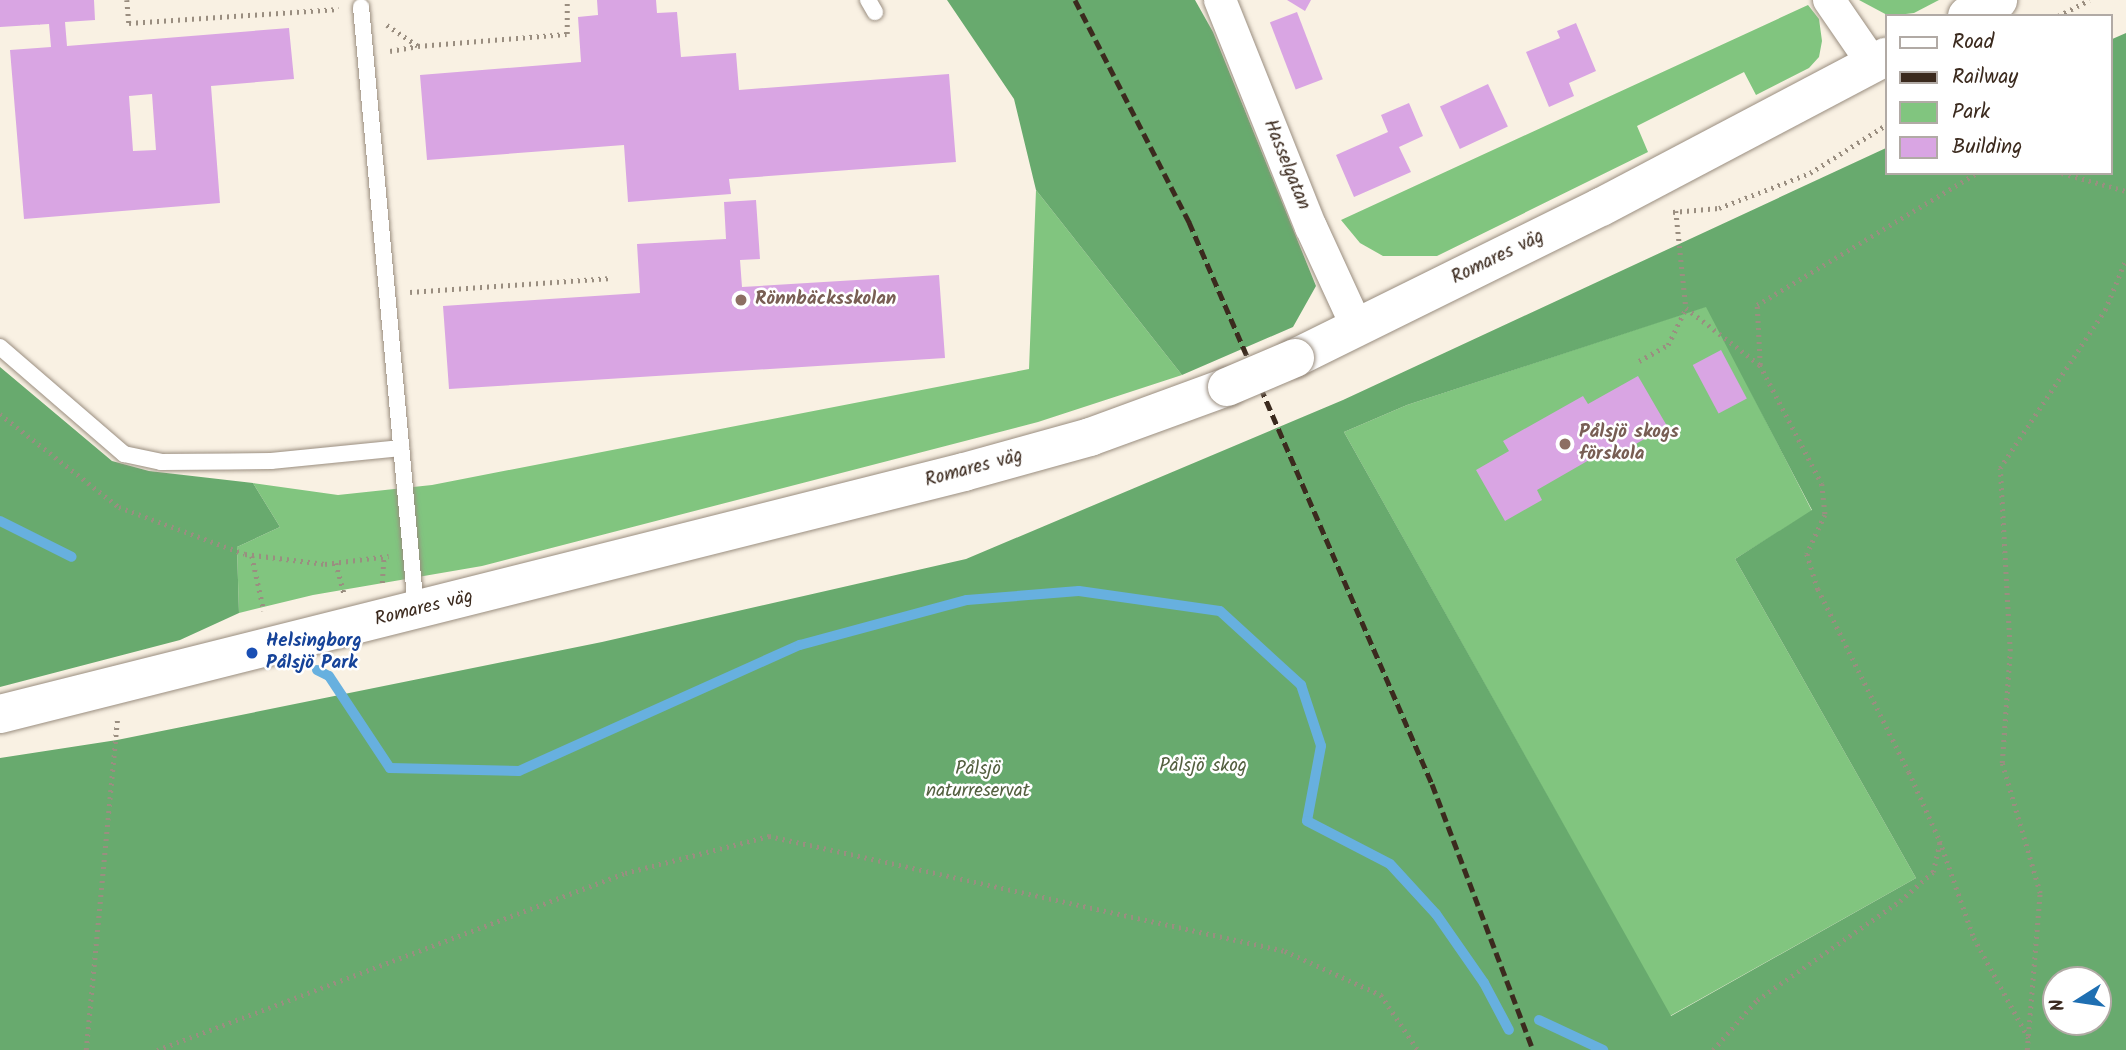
<!DOCTYPE html>
<meta charset="utf-8">
<style>
body{margin:0}
#map{position:relative;width:2126px;height:1050px;overflow:hidden;background:#f9f1e3;font-family:Kalam,sans-serif}
div>[style]{position:absolute}
[style*='--x']{left:calc(var(--x)*1px);top:calc(var(--y)*1px);width:calc(var(--w)*1px);rotate:calc(var(--a)*1deg)}
.green>*{inset:0;background:#81c57f}
.forest>*{inset:0;background:#68aa6e}
.stream>*{height:10px;margin:-5px;padding:0 5px;transform-origin:5px;border-radius:5px;background:#67b0df}
.building>*{inset:0;background:#d9a5e3;transform-origin:0 0}
.path>*{height:4.5px;margin-top:-2.25px;transform-origin:0;background:repeating-linear-gradient(90deg,#9a8e80 0 2px,transparent 0 7px)}
.roads{filter:drop-shadow(0 0 2px #9a8e80) drop-shadow(0 0 2px #9a8e80)}
.service>*{height:16px;margin:-8px;padding:0 8px;transform-origin:8px;border-radius:8px;background:#fff}
.minor>*{height:32px;margin:-16px;padding:0 16px;transform-origin:16px;border-radius:16px;background:#fff}
.tertiary>*{height:38px;margin:-19px;padding:0 19px;transform-origin:19px;border-radius:19px;background:#fff}
.rail>*{height:5px;margin-top:-2.5px;transform-origin:0;background:repeating-linear-gradient(90deg,#3b2a1e 0 10px,transparent 0 15px)}
.bridges{filter:drop-shadow(0 0 2px #9a8e80) drop-shadow(0 0 2px #9a8e80)}
.tertiary-bridge>*{height:38px;margin:-19px;padding:0 19px;transform-origin:19px;border-radius:19px;background:#fff}
.dots>*{width:19px;height:19px;translate:-50% -50%;box-sizing:border-box;border:4px solid #fff;border-radius:50%}
span{translate:-50% -50%;white-space:nowrap;text-align:center;line-height:1.15;-webkit-text-stroke:5px #fff;paint-order:stroke}
.street-label{font-size:19px;color:#3b2a1e}
.education-label{font-size:19px;color:#785e54;font-weight:700}
.left{translate:0 -50%;text-align:left}
.transit-label{font-size:19px;color:#164399;font-weight:700}
.park-label{font-size:19px;color:#546040}
.legend{position:absolute;left:1885px;top:14px;width:228px;height:161px;box-sizing:border-box;background:#fff;border:2px solid #b1aaa5;margin:0;padding:9px 12px;list-style:none;font-size:21px;color:#3b2a1e}
.legend li{display:flex;align-items:center;gap:14px;height:35px}
.legend b{width:35px;border:2px solid #b1aaa5}
.north{position:absolute;left:2042px;top:966px;width:70px;height:70px;box-sizing:border-box;background:#fff;border:2px solid #b1aaa5;border-radius:50%;rotate:258deg;font-size:19px;font-weight:700;line-height:28px;text-align:center;color:#3b2a1e}
.north::after{content:'';display:block;margin:auto;width:24px;height:32px;background:#1f6fb2;clip-path:polygon(50% 0,100% 100%,50% 72%,0 100%)}
</style>
<div id="map">
<div class="green">
<i style="clip-path:polygon(1859px 0,1939px 0,1914px 13px,1889px 16px)"></i>
<i style="clip-path:polygon(1808px 5px,1819px 19px,1822px 41px,1819px 57px,1809px 68px,1756px 95px,1744px 72px,1637px 126px,1648px 152px,1437px 256px,1383px 256px,1360px 243px,1341px 220px)"></i>
<i style="clip-path:polygon(1036px 190px,1182px 375px,1038px 422px,482px 566px,313px 595px,239px 613px,237px 547px,280px 527px,253px 483px,338px 495px,432px 485px,1029px 369px)"></i>
<i style="clip-path:polygon(1707px 306px,1812px 511px,1735px 559px,1916px 878px,1670px 1016px,1344px 432px,1407px 405px)"></i>
</div>
<div class="forest">
<i style="clip-path:polygon(947px 0,1195px 0,1213px 32px,1316px 286px,1293px 327px,1182px 375px,1036px 190px,1014px 99px)"></i>
<i style="clip-path:polygon(evenodd,2126px 33px,2126px 1050px,0 1050px,0 758px,117px 740px,602px 642px,966px 559px,1343px 400px,1886px 148px,1886px 173px,2110px 173px,2110px 40px,2126px 33px,1706px 307px,1812px 510px,1735px 559px,1916px 878px,1671px 1016px,1344px 432px,1407px 405px,1706px 307px,2126px 33px,2098px 980px,2098px 1022px,2056px 1022px,2056px 980px,2098px 980px)"></i>
<i style="clip-path:polygon(0 367px,112px 461px,149px 471px,253px 483px,280px 527px,237px 547px,239px 613px,180px 640px,0 687px)"></i>
</div>
<div class="stream">
<i style="--x:0;--y:521;--w:80;--a:26.6"></i>
<i style="--x:317;--y:670;--w:13;--a:27"></i>
<i style="--x:329;--y:676;--w:110;--a:56.5"></i>
<i style="--x:390;--y:768;--w:129;--a:1.3"></i>
<i style="--x:519;--y:771;--w:308;--a:-24.2"></i>
<i style="--x:800;--y:645;--w:173;--a:-15.1"></i>
<i style="--x:967;--y:600;--w:112;--a:-4.6"></i>
<i style="--x:1079;--y:591;--w:142;--a:8.1"></i>
<i style="--x:1220;--y:611;--w:110;--a:42.4"></i>
<i style="--x:1301;--y:685;--w:64;--a:71.8"></i>
<i style="--x:1321;--y:746;--w:76;--a:100.6"></i>
<i style="--x:1307;--y:821;--w:93;--a:27.4"></i>
<i style="--x:1390;--y:864;--w:68;--a:47.4"></i>
<i style="--x:1436;--y:914;--w:84;--a:55.2"></i>
<i style="--x:1484;--y:983;--w:53;--a:62"></i>
<i style="--x:1539;--y:1020;--w:71;--a:25.1"></i>
</div>
<div class="building">
<i style="clip-path:polygon(evenodd,0 0,94px 0,95px 20px,65px 22px,67px 46px,289px 28px,294px 79px,211px 86px,220px 203px,24px 219px,10px 50px,51px 47px,49px 24px,0 27px,0 0,152px 94px,156px 150px,133px 151px,129px 96px,152px 94px)"></i>
<i style="clip-path:polygon(597px 0,656px 0,657px 13px,677px 12px,681px 57px,736px 53px,739px 90px,949px 74px,956px 162px,729px 179px,731px 194px,628px 202px,624px 145px,427px 160px,420px 75px,581px 62px,578px 17px,598px 15px)"></i>
<i style="clip-path:polygon(1287px 0,1311px 0,1305px 11px)"></i>
<i style="left:1297px;top:12px;width:72px;height:29px;rotate:69deg"></i>
<i style="clip-path:polygon(1576px 23px,1596px 71px,1569px 83px,1574px 96px,1549px 107px,1526px 52px,1560px 38px,1557px 31px)"></i>
<i style="left:1488px;top:84px;width:47px;height:53px;rotate:65deg"></i>
<i style="clip-path:polygon(1409px 103px,1423px 136px,1399px 147px,1411px 172px,1354px 197px,1336px 155px,1388px 132px,1381px 115px)"></i>
<i style="clip-path:polygon(756px 200px,760px 259px,740px 260px,742px 287px,939px 275px,945px 358px,449px 389px,443px 306px,640px 293px,637px 244px,726px 239px,724px 202px)"></i>
<i style="left:1721px;top:350px;width:55px;height:32px;rotate:62deg"></i>
<i style="clip-path:polygon(1638px 376px,1667px 426px,1615px 456px,1610px 448px,1537px 490px,1542px 500px,1505px 521px,1476px 470px,1509px 451px,1503px 441px,1583px 396px,1588px 404px)"></i>
</div>
<div class="path">
<i style="--x:127;--y:0;--w:23;--a:85"></i>
<i style="--x:129;--y:23;--w:210;--a:-3.8"></i>
<i style="--x:2058;--y:16;--w:35;--a:-27"></i>
<i style="--x:387;--y:25;--w:37;--a:34"></i>
<i style="--x:418;--y:46;--w:149;--a:-4.6"></i>
<i style="--x:567;--y:34;--w:34;--a:-90"></i>
<i style="--x:390;--y:51;--w:27;--a:-10"></i>
<i style="--x:2062;--y:173;--w:66;--a:15.7"></i>
<i style="--x:1676;--y:211;--w:98;--a:84.1"></i>
<i style="--x:1686;--y:308;--w:93;--a:37.6"></i>
<i style="--x:1760;--y:365;--w:134;--a:62.5"></i>
<i style="--x:1822;--y:484;--w:31;--a:84"></i>
<i style="--x:1825;--y:515;--w:43;--a:114.8"></i>
<i style="--x:1807;--y:554;--w:37;--a:73"></i>
<i style="--x:1818;--y:589;--w:204;--a:63.6"></i>
<i style="--x:1909;--y:772;--w:76;--a:65.8"></i>
<i style="--x:1940;--y:841;--w:103;--a:70.7"></i>
<i style="--x:1974;--y:938;--w:115;--a:61.4"></i>
<i style="--x:1673;--y:212;--w:46;--a:-5"></i>
<i style="--x:1719;--y:208;--w:97;--a:-21"></i>
<i style="--x:1810;--y:173;--w:90;--a:-32.3"></i>
<i style="--x:410;--y:292;--w:202;--a:-4"></i>
<i style="--x:1639;--y:361;--w:33;--a:-29"></i>
<i style="--x:1668;--y:345;--w:41;--a:-64.1"></i>
<i style="--x:1760;--y:365;--w:60;--a:-92.9"></i>
<i style="--x:1757;--y:305;--w:257;--a:-31"></i>
<i style="--x:0;--y:414;--w:151;--a:38"></i>
<i style="--x:119;--y:507;--w:134;--a:20.5"></i>
<i style="--x:245;--y:554;--w:81;--a:7.1"></i>
<i style="--x:325;--y:564;--w:64;--a:-7.1"></i>
<i style="--x:252;--y:556;--w:56;--a:77.7"></i>
<i style="--x:336;--y:563;--w:31;--a:75"></i>
<i style="--x:382;--y:583;--w:26;--a:-86"></i>
<i style="--x:86;--y:1050;--w:331;--a:-84.6"></i>
<i style="--x:157;--y:1050;--w:500;--a:-20.72"></i>
<i style="--x:625;--y:873;--w:149;--a:-14.4"></i>
<i style="--x:769;--y:836;--w:529;--a:12.56"></i>
<i style="--x:1285;--y:951;--w:106;--a:24.6"></i>
<i style="--x:1381;--y:995;--w:66;--a:56.1"></i>
<i style="--x:1713;--y:1050;--w:67;--a:-48.7"></i>
<i style="--x:1757;--y:1000;--w:174;--a:-34.7"></i>
<i style="--x:1900;--y:901;--w:44;--a:-41.3"></i>
<i style="--x:1933;--y:872;--w:31;--a:-77"></i>
<i style="--x:2027;--y:1050;--w:158;--a:-85.3"></i>
<i style="--x:2040;--y:893;--w:135;--a:-106.3"></i>
<i style="--x:2002;--y:763;--w:112;--a:-85.9"></i>
<i style="--x:2010;--y:651;--w:183;--a:-93.1"></i>
<i style="--x:2000;--y:468;--w:190;--a:-56.4"></i>
<i style="--x:2105;--y:310;--w:55;--a:-67.6"></i>
</div>
<div class="roads">
<div class="service">
<i style="--x:868;--y:0;--w:14;--a:60"></i>
<i style="--x:361;--y:7;--w:605;--a:84.78"></i>
<i style="--x:0;--y:347;--w:164;--a:40.8"></i>
<i style="--x:124;--y:454;--w:38;--a:12"></i>
<i style="--x:161;--y:462;--w:110;--a:-0.5"></i>
<i style="--x:271;--y:461;--w:131;--a:-5.7"></i>
</div>
<div class="minor">
<i style="--x:1220;--y:0;--w:245;--a:68.2"></i>
<i style="--x:1311;--y:227;--w:110;--a:65.3"></i>
<i style="--x:1829;--y:0;--w:78;--a:55.5"></i>
</div>
<div class="tertiary">
<i style="--x:1967;--y:16;--w:35;--a:-27"></i>
<i style="--x:1295;--y:358;--w:341;--a:-26.3"></i>
<i style="--x:1601;--y:207;--w:322;--a:-27.8"></i>
<i style="--x:0;--y:714;--w:994;--a:-14.09"></i>
<i style="--x:964;--y:472;--w:131;--a:-15.5"></i>
<i style="--x:1090;--y:437;--w:146;--a:-20.1"></i>
</div>
</div>
<div class="rail">
<i style="--x:1075;--y:0;--w:250;--a:62.8"></i>
<i style="--x:1189;--y:222;--w:612;--a:66.62"></i>
<i style="--x:1432;--y:784;--w:285;--a:69.2"></i>
</div>
<div class="bridges">
<div class="tertiary-bridge">
<i style="--x:1227;--y:387;--w:74;--a:-23.1"></i>
</div>
</div>
<div class="dots">
<i style="left:741px;top:300px;background:#8d6e63"></i>
<i style="left:1565px;top:444px;background:#8d6e63"></i>
<i style="left:252px;top:653px;background:#1a4fb4"></i>
</div>
<div class="street-label">
<span style="left:1286px;top:165px;rotate:68deg">Hasselgatan</span>
<span style="left:1498px;top:258px;rotate:-26deg">Romares väg</span>
<span style="left:974px;top:469px;rotate:-15deg">Romares väg</span>
<span style="left:424px;top:609px;rotate:-14deg">Romares väg</span>
</div>
<div class="education-label">
<span class="left" style="left:755px;top:300px">Rönnbäcksskolan</span>
<span class="left" style="left:1579px;top:444px">Pålsjö skogs<br>förskola</span>
</div>
<div class="transit-label">
<span class="left" style="left:266px;top:653px">Helsingborg<br>Pålsjö Park</span>
</div>
<div class="park-label">
<span style="left:1203px;top:767px">Pålsjö skog</span>
<span style="left:978px;top:781px">Pålsjö<br>naturreservat</span>
</div>
<ul class="legend">
<li><b style="height:9px;background:#fff"></b>Road</li>
<li><b style="height:9px;background:#3b2a1e"></b>Railway</li>
<li><b style="height:19px;background:#81c57f"></b>Park</li>
<li><b style="height:19px;background:#d9a5e3"></b>Building</li>
</ul>
<div class="north">N</div>
</div>
